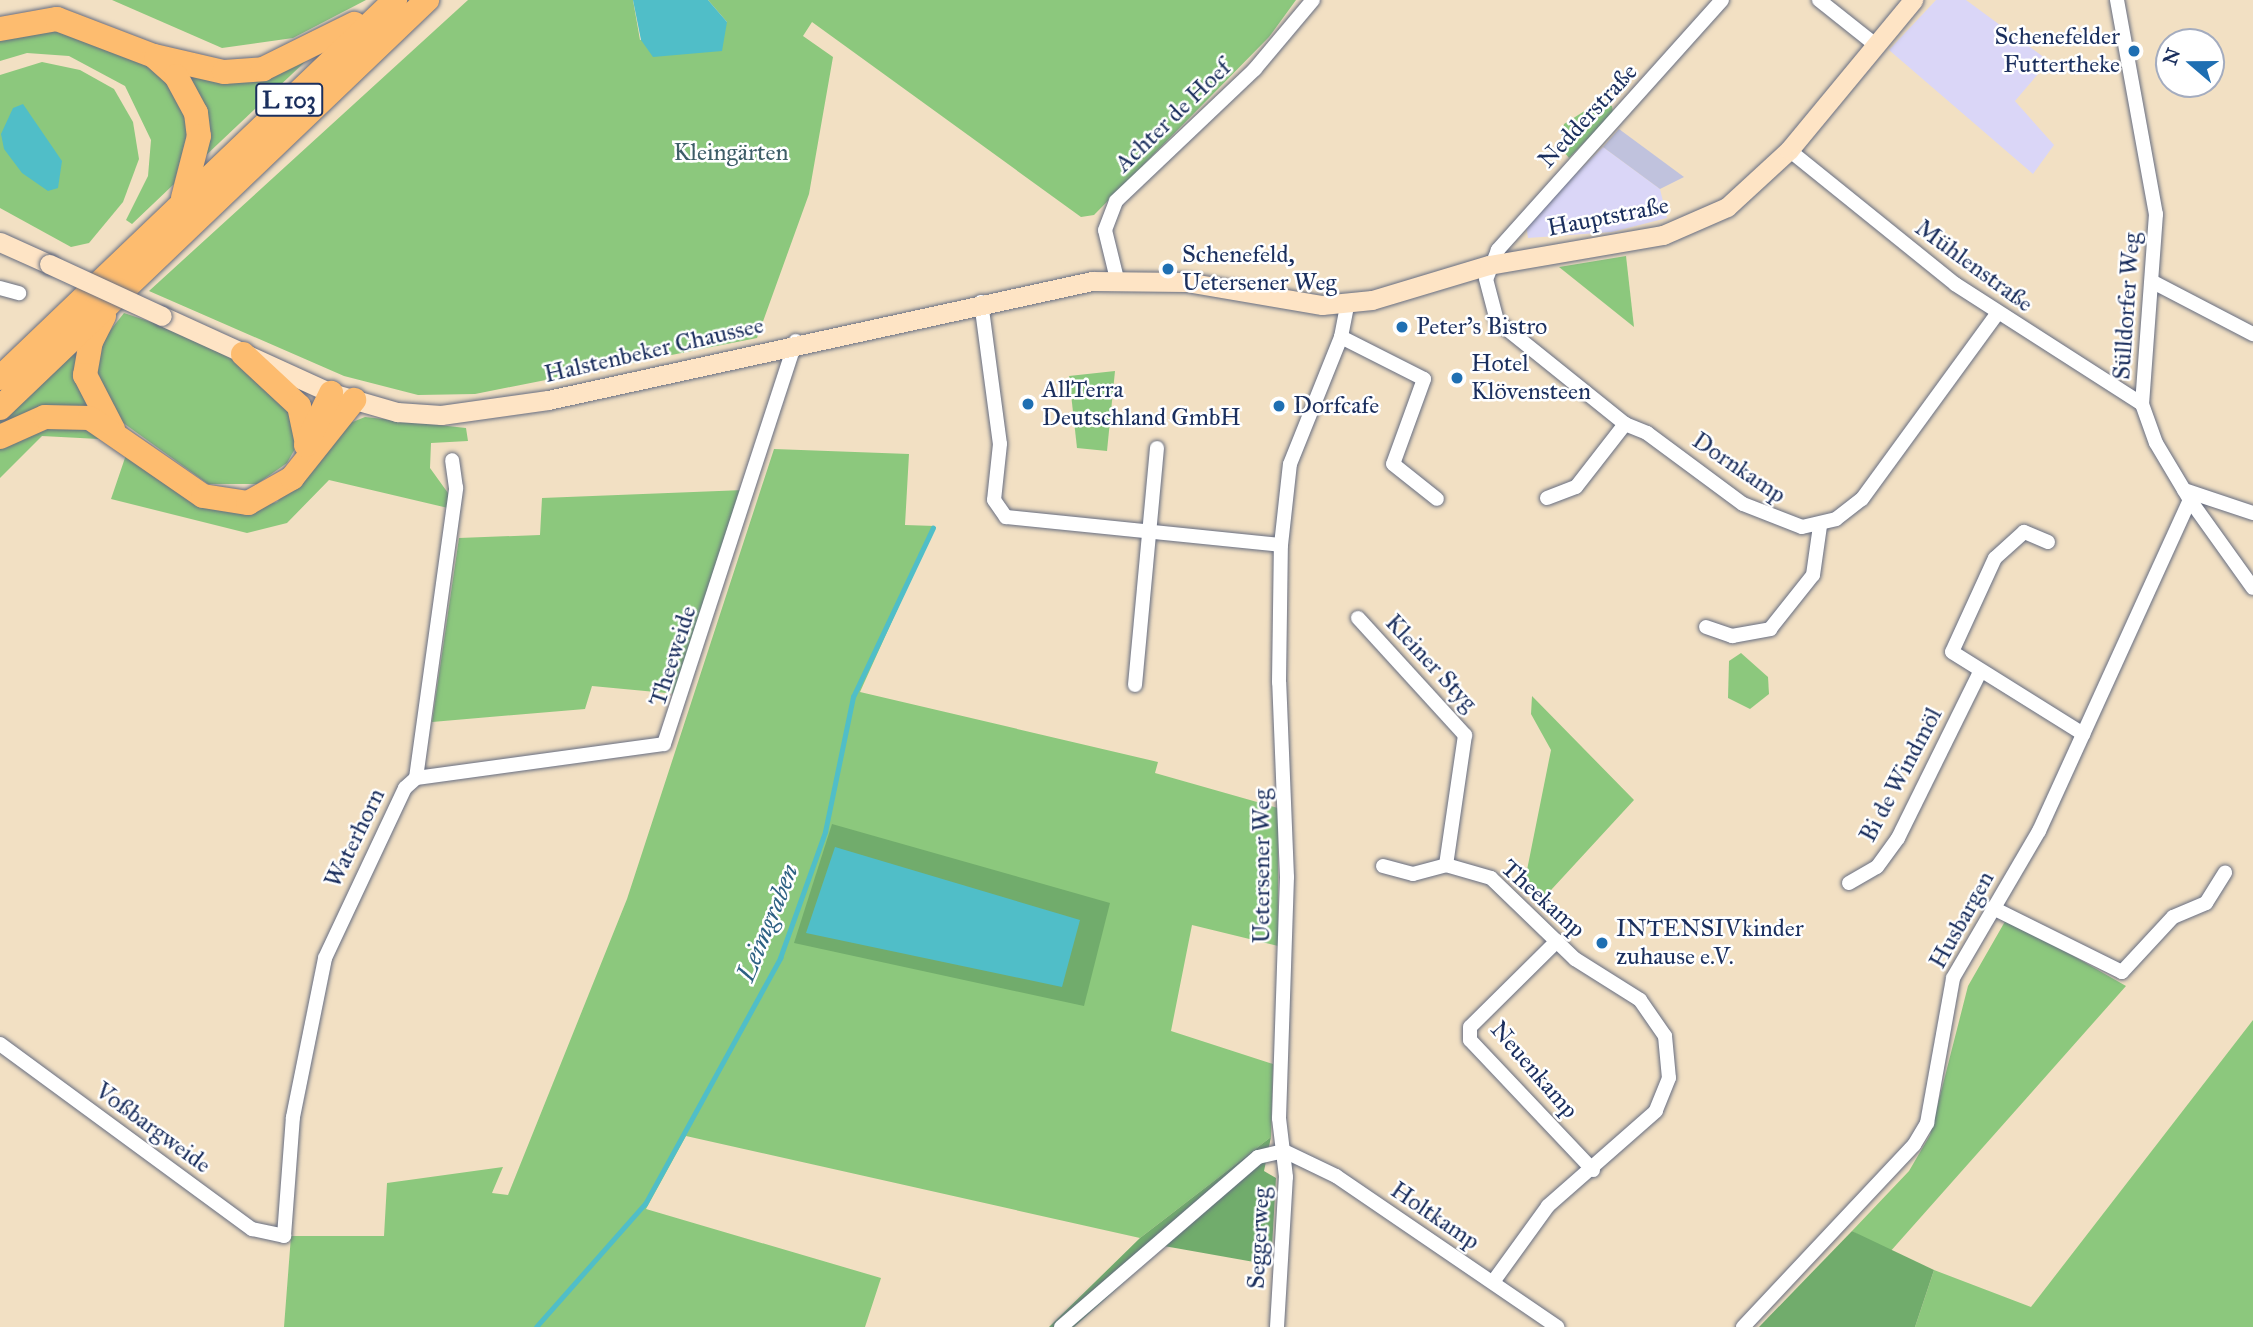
<!DOCTYPE html>
<meta charset="utf-8">
<style>
body{margin:0}
#map{position:relative;width:2253px;height:1327px;overflow:hidden;background:#f2e0c3;font-family:"IM FELL Great Primer",serif}
div>[style]{position:absolute}
[style*='--x']{left:calc(var(--x)*1px);top:calc(var(--y)*1px);width:calc(var(--w)*1px);rotate:calc(var(--a)*1deg)}
.built>*{inset:0;background:#dad6f7}
.industrial>*{inset:0;background:#c0c2dd}
.green>*{inset:0;background:#8cc87d}
.forest>*{inset:0;background:#71ac6c}
.water>*{inset:0;background:#50bec8}
.stream>*{height:4.5px;margin:-2.25px;padding:0 2.25px;transform-origin:2.25px;border-radius:2.25px;background:#50bec8}
.roads{filter:drop-shadow(0 0 2px #666d81) drop-shadow(0 0 2px #666d81)}
.street>*{height:14px;margin:-7px;padding:0 7px;transform-origin:7px;border-radius:7px;background:#fff}
.secondary>*{height:19px;margin:-9.5px;padding:0 9.5px;transform-origin:9.5px;border-radius:9.5px;background:#fee4c5}
.highway>*{height:24px;margin:-12px;padding:0 12px;transform-origin:12px;border-radius:12px;background:#fdbc6f}
.bridges{filter:drop-shadow(0 0 2px #666d81) drop-shadow(0 0 2px #666d81)}
.secondary-bridge>*{height:19px;margin:-9.5px;padding:0 9.5px;transform-origin:9.5px;border-radius:9.5px;background:#fee4c5}
.dots>*{width:19px;height:19px;translate:-50% -50%;box-sizing:border-box;border:4px solid #fff;border-radius:50%}
span{translate:-50% -50%;white-space:nowrap;text-align:center;line-height:1.15;-webkit-text-stroke:5px #fff;paint-order:stroke}
.shield-label span{padding:2px 5px;background:#fff;border:2px solid;border-radius:5px;-webkit-text-stroke-width:0}
.shield-label{font-size:23px;color:#1b2f5e;font-weight:700}
.poi-label{font-size:24px;color:#1b2f5e}
.right{translate:-100% -50%;text-align:right}
.left{translate:0 -50%;text-align:left}
.street-label{font-size:24px;color:#1b2f5e}
.park-label{font-size:24px;color:#3d5d67}
.water-label{font-size:26px;color:#2e6183;font-style:italic}
.north{position:absolute;left:2155px;top:28px;width:70px;height:70px;box-sizing:border-box;background:#fff;border:2px solid #a4acbf;border-radius:50%;rotate:290deg;font-size:19px;font-weight:700;line-height:28px;text-align:center;color:#1b2f5e}
.north::after{content:'';display:block;margin:auto;width:24px;height:32px;background:#1f6fb2;clip-path:polygon(50% 0,100% 100%,50% 72%,0 100%)}
</style>
<div id="map">
<div class="built">
<i style="clip-path:polygon(1936px 0,1966px 0,2049px 61px,2015px 101px,2054px 145px,2033px 174px,1889px 50px)"></i>
<i style="clip-path:polygon(1603px 147px,1660px 189px,1667px 218px,1612px 232px,1528px 238px,1526px 224px)"></i>
</div>
<div class="industrial">
<i style="clip-path:polygon(1619px 129px,1684px 177px,1660px 189px,1603px 147px)"></i>
</div>
<div class="green">
<i style="clip-path:polygon(112px 0,366px 0,293px 38px,222px 48px)"></i>
<i style="clip-path:polygon(468px 0,633px 0,640px 40px,727px 22px,708px 0,1296px 0,1269px 37px,1094px 215px,1081px 217px,812px 22px,803px 36px,833px 57px,809px 194px,757px 338px,475px 394px,418px 395px,344px 376px,149px 291px)"></i>
<i style="clip-path:polygon(52px 28px,158px 68px,191px 119px,174px 184px,132px 224px,126px 220px,148px 176px,151px 140px,125px 86px,69px 56px,27px 53px,0 61px,0 37px)"></i>
<i style="clip-path:polygon(310px 57px,202px 159px,176px 69px)"></i>
<i style="clip-path:polygon(42px 62px,80px 70px,114px 89px,133px 122px,139px 159px,123px 202px,89px 243px,71px 247px,0 208px,0 75px)"></i>
<i style="clip-path:polygon(1594px 105px,1612px 106px,1613px 113px,1569px 158px,1560px 147px,1564px 124px)"></i>
<i style="clip-path:polygon(1626px 256px,1634px 327px,1559px 267px)"></i>
<i style="clip-path:polygon(124px 313px,187px 334px,242px 365px,291px 405px,296px 447px,287px 463px,257px 484px,208px 484px,115px 417px,95px 365px,101px 342px)"></i>
<i style="clip-path:polygon(82px 339px,95px 413px,0 428px,0 420px)"></i>
<i style="clip-path:polygon(1115px 371px,1107px 451px,1077px 448px,1069px 376px)"></i>
<i style="clip-path:polygon(365px 417px,466px 428px,468px 441px,431px 443px,430px 468px,448px 493px,448px 508px,329px 480px,287px 523px,247px 533px,111px 499px,127px 452px,99px 439px,42px 436px,0 478px,0 446px,41px 425px,70px 422px,244px 511px,277px 502px,345px 425px)"></i>
<i style="clip-path:polygon(774px 449px,909px 454px,905px 525px,935px 526px,860px 692px,1158px 762px,1155px 773px,1278px 808px,1278px 946px,1192px 925px,1171px 1031px,1273px 1064px,1271px 1137px,1140px 1238px,686px 1136px,646px 1209px,881px 1278px,865px 1327px,284px 1327px,291px 1236px,384px 1236px,387px 1183px,503px 1167px,492px 1193px,508px 1195px,627px 899px)"></i>
<i style="clip-path:polygon(744px 490px,677px 694px,592px 686px,585px 709px,432px 722px,459px 538px,540px 535px,542px 498px)"></i>
<i style="clip-path:polygon(1741px 653px,1768px 677px,1769px 694px,1750px 709px,1728px 698px,1729px 661px)"></i>
<i style="clip-path:polygon(1532px 696px,1634px 800px,1540px 902px,1524px 885px,1551px 750px,1531px 714px)"></i>
<i style="clip-path:polygon(2007px 918px,2126px 986px,1889px 1253px,1852px 1231px,1909px 1171px,1930px 1135px,1968px 986px)"></i>
<i style="clip-path:polygon(2253px 1020px,2253px 1327px,1915px 1327px,1934px 1270px,2031px 1307px)"></i>
</div>
<div class="forest">
<i style="clip-path:polygon(832px 824px,1110px 903px,1084px 1006px,794px 943px)"></i>
<i style="clip-path:polygon(1271px 1137px,1264px 1171px,1276px 1178px,1271px 1265px,1164px 1246px,1074px 1327px,1049px 1327px,1140px 1238px)"></i>
<i style="clip-path:polygon(1852px 1231px,1934px 1270px,1915px 1327px,1759px 1327px)"></i>
</div>
<div class="water">
<i style="clip-path:polygon(633px 0,708px 0,727px 22px,722px 51px,653px 57px,641px 40px)"></i>
<i style="clip-path:polygon(23px 104px,62px 161px,58px 188px,48px 191px,22px 173px,4px 149px,1px 134px,13px 108px)"></i>
<i style="clip-path:polygon(835px 847px,1080px 920px,1062px 987px,806px 933px)"></i>
</div>
<div class="stream">
<i style="--x:536;--y:1327;--w:164;--a:-48.5"></i>
<i style="--x:645;--y:1204;--w:281;--a:-61.2"></i>
<i style="--x:780;--y:958;--w:134;--a:-70.3"></i>
<i style="--x:825;--y:832;--w:138;--a:-78.3"></i>
<i style="--x:853;--y:697;--w:187;--a:-64.7"></i>
</div>
<div class="roads">
<div class="street">
<i style="--x:1722;--y:0;--w:336;--a:131.9"></i>
<i style="--x:1498;--y:250;--w:31;--a:112"></i>
<i style="--x:1486;--y:279;--w:43;--a:75.3"></i>
<i style="--x:1497;--y:321;--w:164;--a:38.8"></i>
<i style="--x:1625;--y:424;--w:24;--a:22"></i>
<i style="--x:1647;--y:433;--w:119;--a:36.5"></i>
<i style="--x:1743;--y:504;--w:63;--a:21.3"></i>
<i style="--x:1802;--y:527;--w:35;--a:-13"></i>
<i style="--x:1836;--y:519;--w:33;--a:-38"></i>
<i style="--x:1862;--y:499;--w:229;--a:-53.9"></i>
<i style="--x:1819;--y:0;--w:69;--a:38.5"></i>
<i style="--x:2117;--y:0;--w:218;--a:79.7"></i>
<i style="--x:2156;--y:214;--w:191;--a:94.2"></i>
<i style="--x:2142;--y:404;--w:41;--a:70.3"></i>
<i style="--x:2156;--y:443;--w:66;--a:59.2"></i>
<i style="--x:2190;--y:500;--w:108;--a:54.4"></i>
<i style="--x:1789;--y:150;--w:213;--a:38.9"></i>
<i style="--x:1955;--y:284;--w:222;--a:32.7"></i>
<i style="--x:1117;--y:279;--w:50;--a:-103.8"></i>
<i style="--x:1105;--y:230;--w:31;--a:-69"></i>
<i style="--x:1116;--y:201;--w:192;--a:-43.5"></i>
<i style="--x:1255;--y:69;--w:90;--a:-50"></i>
<i style="--x:2153;--y:282;--w:113;--a:27.5"></i>
<i style="--x:0;--y:288;--w:20;--a:15"></i>
<i style="--x:981;--y:302;--w:143;--a:82.4"></i>
<i style="--x:1000;--y:444;--w:56;--a:96.1"></i>
<i style="--x:994;--y:500;--w:21;--a:55"></i>
<i style="--x:1006;--y:517;--w:276;--a:5.8"></i>
<i style="--x:1341;--y:337;--w:93;--a:26.8"></i>
<i style="--x:1424;--y:379;--w:90;--a:110"></i>
<i style="--x:1393;--y:464;--w:56;--a:38.5"></i>
<i style="--x:2184;--y:490;--w:73;--a:18.4"></i>
<i style="--x:1547;--y:498;--w:31;--a:-21"></i>
<i style="--x:1576;--y:487;--w:80;--a:-52.1"></i>
<i style="--x:2048;--y:542;--w:26;--a:-157"></i>
<i style="--x:2024;--y:532;--w:39;--a:138"></i>
<i style="--x:1995;--y:558;--w:103;--a:114.6"></i>
<i style="--x:1952;--y:652;--w:155;--a:32"></i>
<i style="--x:1358;--y:618;--w:159;--a:47.6"></i>
<i style="--x:1465;--y:735;--w:131;--a:98.3"></i>
<i style="--x:1706;--y:627;--w:28;--a:19"></i>
<i style="--x:1732;--y:636;--w:39;--a:-10"></i>
<i style="--x:1770;--y:629;--w:69;--a:-51.5"></i>
<i style="--x:1813;--y:575;--w:49;--a:-81.9"></i>
<i style="--x:1135;--y:685;--w:238;--a:-84.7"></i>
<i style="--x:416;--y:778;--w:250;--a:-7.8"></i>
<i style="--x:664;--y:744;--w:424;--a:-71.9"></i>
<i style="--x:1383;--y:866;--w:31;--a:15"></i>
<i style="--x:1413;--y:874;--w:34;--a:-15"></i>
<i style="--x:1446;--y:865;--w:47;--a:16.1"></i>
<i style="--x:1491;--y:878;--w:117;--a:44"></i>
<i style="--x:1575;--y:959;--w:77;--a:32.2"></i>
<i style="--x:1640;--y:1000;--w:44;--a:55.2"></i>
<i style="--x:1665;--y:1036;--w:42;--a:84.6"></i>
<i style="--x:1669;--y:1078;--w:35;--a:112"></i>
<i style="--x:1656;--y:1111;--w:144;--a:138.7"></i>
<i style="--x:1548;--y:1206;--w:94;--a:125.9"></i>
<i style="--x:1849;--y:883;--w:32;--a:-30"></i>
<i style="--x:1877;--y:867;--w:36;--a:-54"></i>
<i style="--x:1898;--y:838;--w:183;--a:-63.7"></i>
<i style="--x:1993;--y:908;--w:144;--a:26.4"></i>
<i style="--x:2122;--y:972;--w:75;--a:-47.2"></i>
<i style="--x:2173;--y:917;--w:36;--a:-23"></i>
<i style="--x:2206;--y:903;--w:36;--a:-58"></i>
<i style="--x:1557;--y:941;--w:122;--a:135.3"></i>
<i style="--x:1470;--y:1027;--w:13;--a:90"></i>
<i style="--x:1470;--y:1040;--w:179;--a:46.6"></i>
<i style="--x:0;--y:1044;--w:313;--a:36.3"></i>
<i style="--x:252;--y:1229;--w:33;--a:12"></i>
<i style="--x:284;--y:1236;--w:119;--a:-85.7"></i>
<i style="--x:293;--y:1117;--w:162;--a:-78.6"></i>
<i style="--x:325;--y:958;--w:188;--a:-64.8"></i>
<i style="--x:405;--y:788;--w:15;--a:-42"></i>
<i style="--x:416;--y:778;--w:293;--a:-82.1"></i>
<i style="--x:456;--y:488;--w:28;--a:-98"></i>
<i style="--x:1061;--y:1327;--w:260;--a:-40.8"></i>
<i style="--x:1258;--y:1157;--w:27;--a:-13"></i>
<i style="--x:1284;--y:1151;--w:58;--a:25.7"></i>
<i style="--x:1336;--y:1176;--w:268;--a:34.3"></i>
<i style="--x:1277;--y:1327;--w:150;--a:-86.6"></i>
<i style="--x:1286;--y:1177;--w:59;--a:-96.8"></i>
<i style="--x:1279;--y:1118;--w:241;--a:-88.1"></i>
<i style="--x:1287;--y:877;--w:195;--a:-92.3"></i>
<i style="--x:1279;--y:682;--w:137;--a:-89.2"></i>
<i style="--x:1281;--y:545;--w:81;--a:-83.7"></i>
<i style="--x:1290;--y:464;--w:137;--a:-68.1"></i>
<i style="--x:1341;--y:337;--w:33;--a:-79"></i>
<i style="--x:1743;--y:1327;--w:250;--a:-46.8"></i>
<i style="--x:1914;--y:1145;--w:26;--a:-59"></i>
<i style="--x:1927;--y:1123;--w:147;--a:-79.8"></i>
<i style="--x:1953;--y:978;--w:170;--a:-59.7"></i>
<i style="--x:2039;--y:831;--w:364;--a:-65.5"></i>
</div>
<div class="secondary">
<i style="--x:0;--y:242;--w:54;--a:24.2"></i>
<i style="--x:162;--y:316;--w:186;--a:24.5"></i>
<i style="--x:331;--y:393;--w:69;--a:16.1"></i>
<i style="--x:397;--y:412;--w:44;--a:3.9"></i>
<i style="--x:441;--y:415;--w:108;--a:-8"></i>
<i style="--x:548;--y:400;--w:557;--a:-12.34"></i>
<i style="--x:1092;--y:281;--w:94;--a:0.6"></i>
<i style="--x:1186;--y:282;--w:138;--a:9.6"></i>
<i style="--x:1322;--y:305;--w:50;--a:-5.7"></i>
<i style="--x:1372;--y:300;--w:122;--a:-16.7"></i>
<i style="--x:1489;--y:265;--w:177;--a:-9.8"></i>
<i style="--x:1663;--y:235;--w:70;--a:-23.6"></i>
<i style="--x:1727;--y:207;--w:84;--a:-42.6"></i>
<i style="--x:1789;--y:150;--w:195;--a:-50.4"></i>
</div>
<div class="highway">
<i style="--x:0;--y:29;--w:58;--a:-10"></i>
<i style="--x:57;--y:19;--w:104;--a:20.9"></i>
<i style="--x:154;--y:56;--w:72;--a:12.9"></i>
<i style="--x:224;--y:72;--w:39;--a:-4"></i>
<i style="--x:263;--y:69;--w:102;--a:-26.3"></i>
<i style="--x:156;--y:58;--w:27;--a:42"></i>
<i style="--x:176;--y:76;--w:42;--a:61.6"></i>
<i style="--x:196;--y:113;--w:23;--a:83"></i>
<i style="--x:199;--y:136;--w:64;--a:104.5"></i>
<i style="--x:104;--y:316;--w:28;--a:117"></i>
<i style="--x:91;--y:341;--w:35;--a:100"></i>
<i style="--x:85;--y:375;--w:61;--a:62.6"></i>
<i style="--x:243;--y:354;--w:76;--a:42.9"></i>
<i style="--x:299;--y:406;--w:39;--a:78"></i>
<i style="--x:0;--y:378;--w:547;--a:-43.74"></i>
<i style="--x:0;--y:408;--w:591;--a:-43.7"></i>
<i style="--x:0;--y:437;--w:49;--a:-24"></i>
<i style="--x:45;--y:417;--w:45;--a:1.3"></i>
<i style="--x:90;--y:418;--w:137;--a:34.6"></i>
<i style="--x:203;--y:496;--w:46;--a:8.8"></i>
<i style="--x:248;--y:503;--w:51;--a:-29.6"></i>
<i style="--x:292;--y:478;--w:100;--a:-51.5"></i>
<i style="--x:306;--y:445;--w:58;--a:-64.3"></i>
</div>
</div>
<div class="bridges">
<div class="secondary-bridge">
<i style="--x:49;--y:264;--w:124;--a:24.7"></i>
</div>
</div>
<div class="dots">
<i style="left:2134px;top:51px;background:#1f6fb2"></i>
<i style="left:1168px;top:269px;background:#1f6fb2"></i>
<i style="left:1402px;top:327px;background:#1f6fb2"></i>
<i style="left:1457px;top:378px;background:#1f6fb2"></i>
<i style="left:1028px;top:404px;background:#1f6fb2"></i>
<i style="left:1279px;top:406px;background:#1f6fb2"></i>
<i style="left:1602px;top:943px;background:#1f6fb2"></i>
</div>
<div class="shield-label">
<span style="left:289px;top:100px">L 103</span>
</div>
<div class="poi-label">
<span class="right" style="left:2120px;top:51px">Schenefelder<br>Futtertheke</span>
<span class="left" style="left:1182px;top:269px">Schenefeld,<br>Uetersener Weg</span>
<span class="left" style="left:1416px;top:327px">Peter's Bistro</span>
<span class="left" style="left:1471px;top:378px">Hotel<br>Klövensteen</span>
<span class="left" style="left:1042px;top:404px">AllTerra<br>Deutschland GmbH</span>
<span class="left" style="left:1293px;top:406px">Dorfcafe</span>
<span class="left" style="left:1616px;top:943px">INTENSIVkinder<br>zuhause e.V.</span>
</div>
<div class="street-label">
<span style="left:1173px;top:116px;rotate:-44deg">Achter de Hoef</span>
<span style="left:1588px;top:116px;rotate:-47deg">Nedderstraße</span>
<span style="left:1608px;top:217px;rotate:-11deg">Hauptstraße</span>
<span style="left:1974px;top:266px;rotate:36deg">Mühlenstraße</span>
<span style="left:2127px;top:306px;rotate:-86deg">Sülldorfer Weg</span>
<span style="left:654px;top:350px;rotate:-13deg">Halstenbeker Chaussee</span>
<span style="left:1739px;top:468px;rotate:34deg">Dornkamp</span>
<span style="left:673px;top:656px;rotate:-72deg">Theeweide</span>
<span style="left:1431px;top:663px;rotate:47deg">Kleiner Styg</span>
<span style="left:1901px;top:775px;rotate:-62deg">Bi de Windmöl</span>
<span style="left:355px;top:838px;rotate:-64deg">Waterhorn</span>
<span style="left:1262px;top:866px;rotate:-90deg">Uetersener Weg</span>
<span style="left:1543px;top:899px;rotate:42deg">Theekamp</span>
<span style="left:1962px;top:920px;rotate:-61deg">Husbargen</span>
<span style="left:1534px;top:1070px;rotate:49deg">Neuenkamp</span>
<span style="left:153px;top:1128px;rotate:36deg">Voßbargweide</span>
<span style="left:1435px;top:1216px;rotate:34deg">Holtkamp</span>
<span style="left:1259px;top:1238px;rotate:-87deg">Seggerweg</span>
</div>
<div class="park-label">
<span style="left:731px;top:153px">Kleingärten</span>
</div>
<div class="water-label">
<span style="left:768px;top:923px;rotate:-68deg">Leimgraben</span>
</div>
<div class="north">N</div>
</div>
